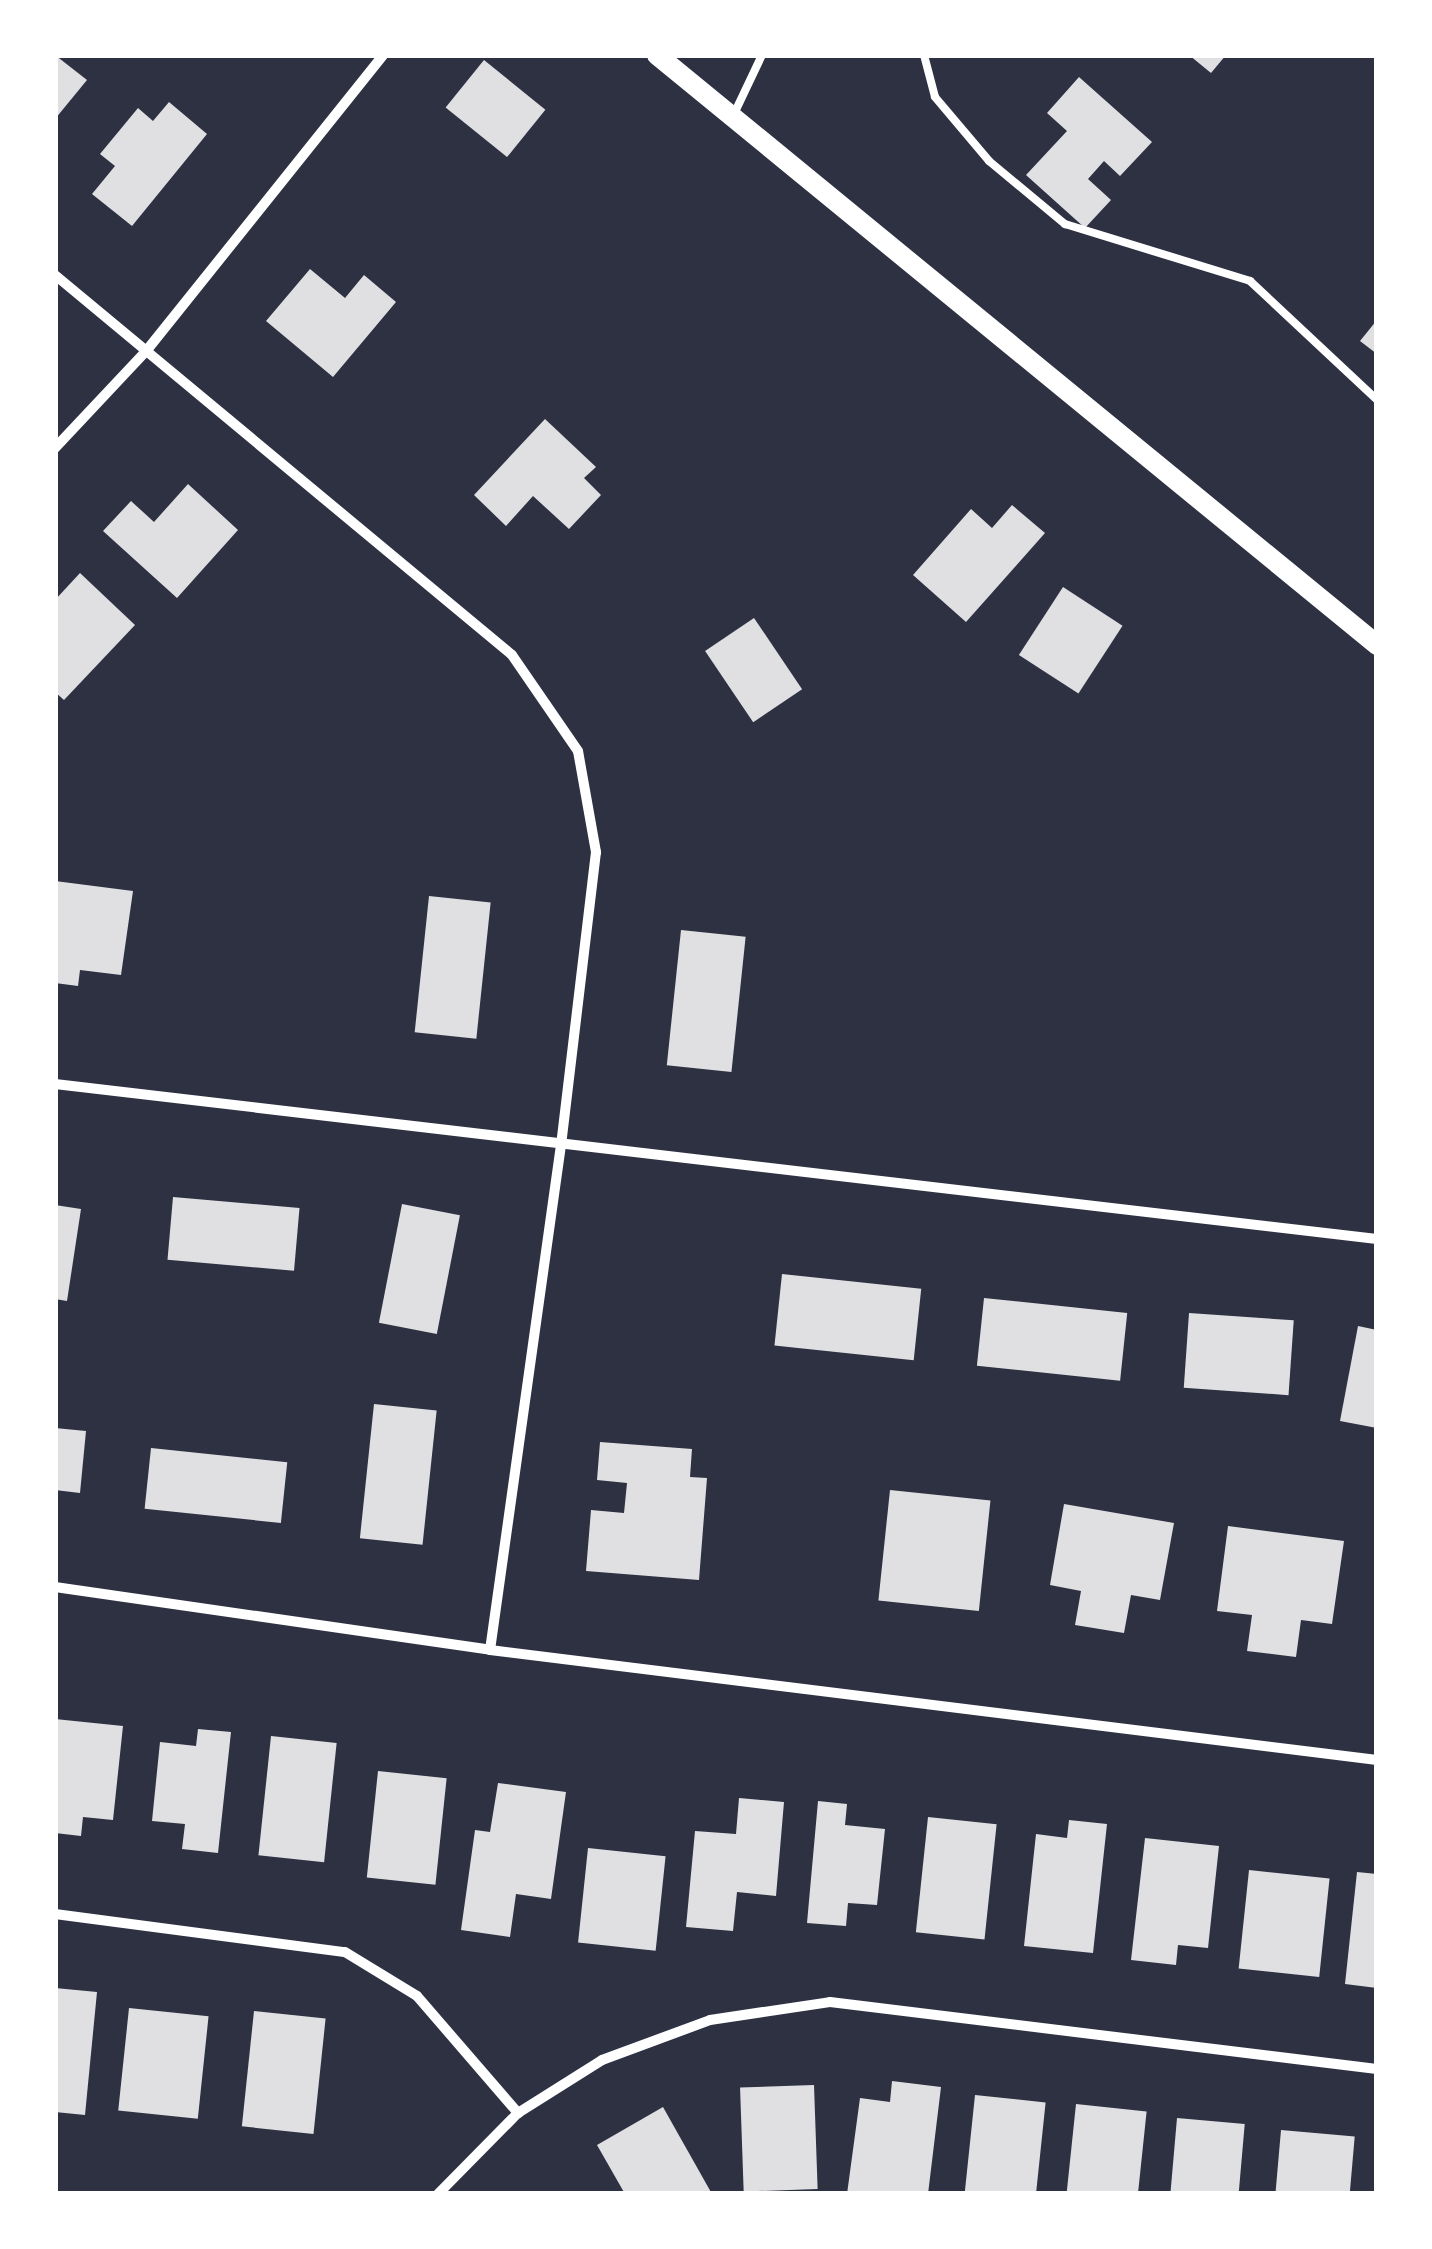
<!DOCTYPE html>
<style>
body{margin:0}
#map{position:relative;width:1432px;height:2249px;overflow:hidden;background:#2d3142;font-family:"Roboto Condensed",sans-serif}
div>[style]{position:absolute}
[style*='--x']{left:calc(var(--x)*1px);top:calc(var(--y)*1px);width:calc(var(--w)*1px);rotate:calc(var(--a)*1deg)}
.building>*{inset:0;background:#e0e0e3;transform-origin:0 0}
.service>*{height:8px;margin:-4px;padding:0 4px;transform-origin:4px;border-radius:4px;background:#fff}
.minor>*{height:10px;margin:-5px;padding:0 5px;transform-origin:5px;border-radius:5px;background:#fff}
.secondary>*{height:20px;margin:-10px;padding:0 10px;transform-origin:10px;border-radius:10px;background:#fff}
span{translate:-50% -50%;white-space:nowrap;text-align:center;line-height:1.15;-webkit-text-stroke:9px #fff;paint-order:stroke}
.frame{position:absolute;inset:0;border:58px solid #fff;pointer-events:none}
</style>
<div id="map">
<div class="building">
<i style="clip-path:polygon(55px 55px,87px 80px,55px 119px)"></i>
<i style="clip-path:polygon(1189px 55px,1226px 55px,1211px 73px)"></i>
<i style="left:484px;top:60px;width:79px;height:61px;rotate:39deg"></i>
<i style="clip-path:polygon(1079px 77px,1152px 142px,1120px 176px,1104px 161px,1088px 179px,1111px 200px,1085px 228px,1026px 175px,1067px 131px,1047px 113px)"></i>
<i style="clip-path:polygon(169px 102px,207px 134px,132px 226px,92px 194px,115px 166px,100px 154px,138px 108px,153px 121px)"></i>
<i style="clip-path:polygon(310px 269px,345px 298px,364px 275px,396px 302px,333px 377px,266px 321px)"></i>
<i style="clip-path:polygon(1377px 320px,1377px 354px,1360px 341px)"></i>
<i style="clip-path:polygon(545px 419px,596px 467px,584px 478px,601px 495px,569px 529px,533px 496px,506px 526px,474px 495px)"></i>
<i style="clip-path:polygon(188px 484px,238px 530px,177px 598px,103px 531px,131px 501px,154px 522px)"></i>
<i style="clip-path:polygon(1012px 505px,1045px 533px,966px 622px,913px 575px,971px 509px,992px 528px)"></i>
<i style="clip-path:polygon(80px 573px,135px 625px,64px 700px,55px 692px,55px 600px)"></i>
<i style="left:1063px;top:587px;width:71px;height:81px;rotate:33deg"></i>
<i style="left:754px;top:618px;width:86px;height:59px;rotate:56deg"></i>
<i style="clip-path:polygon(55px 881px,133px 891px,121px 975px,80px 970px,78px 986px,55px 983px)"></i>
<i style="left:429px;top:896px;width:62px;height:137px;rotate:6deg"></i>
<i style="left:681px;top:930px;width:65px;height:136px;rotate:6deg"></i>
<i style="left:173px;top:1197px;width:127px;height:63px;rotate:5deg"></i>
<i style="left:402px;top:1204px;width:59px;height:121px;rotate:11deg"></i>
<i style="clip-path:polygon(55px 1205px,81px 1209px,67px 1301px,55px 1299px)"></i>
<i style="left:782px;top:1274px;width:140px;height:72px;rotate:6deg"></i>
<i style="left:984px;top:1298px;width:144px;height:68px;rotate:6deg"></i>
<i style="left:1189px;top:1313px;width:105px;height:75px;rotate:4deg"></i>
<i style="clip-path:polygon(1358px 1326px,1377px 1330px,1377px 1428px,1340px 1421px)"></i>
<i style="left:374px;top:1404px;width:63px;height:135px;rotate:6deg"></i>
<i style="clip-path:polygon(55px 1428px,86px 1431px,80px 1493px,55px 1490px)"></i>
<i style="clip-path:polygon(600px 1442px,692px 1449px,690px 1477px,707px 1478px,699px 1580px,586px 1571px,591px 1510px,624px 1513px,627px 1483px,597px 1480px)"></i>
<i style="left:151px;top:1448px;width:137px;height:61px;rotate:6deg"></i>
<i style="left:890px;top:1490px;width:101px;height:111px;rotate:6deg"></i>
<i style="clip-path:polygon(1064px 1504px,1174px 1523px,1160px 1600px,1131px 1595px,1124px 1633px,1075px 1625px,1081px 1591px,1050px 1585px)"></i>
<i style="clip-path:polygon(1228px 1526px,1344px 1541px,1332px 1624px,1301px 1620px,1296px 1657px,1247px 1651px,1252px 1615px,1217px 1611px)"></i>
<i style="clip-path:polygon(55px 1719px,123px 1726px,113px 1820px,83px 1817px,81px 1836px,55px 1833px)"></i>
<i style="clip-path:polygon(198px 1729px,231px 1732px,218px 1853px,182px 1849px,185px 1824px,152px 1821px,160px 1742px,196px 1746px)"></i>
<i style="left:271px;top:1736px;width:66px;height:120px;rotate:6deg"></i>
<i style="left:378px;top:1771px;width:69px;height:107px;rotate:6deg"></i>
<i style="clip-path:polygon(498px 1783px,566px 1792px,551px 1899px,516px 1894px,510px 1937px,461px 1930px,475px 1830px,490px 1832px)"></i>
<i style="clip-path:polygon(739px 1798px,784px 1802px,776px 1896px,737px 1892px,733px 1931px,686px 1927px,695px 1831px,736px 1834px)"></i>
<i style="clip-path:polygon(818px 1801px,847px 1804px,845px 1825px,885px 1829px,877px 1905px,848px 1903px,846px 1926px,807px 1923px)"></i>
<i style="left:928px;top:1817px;width:69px;height:116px;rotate:6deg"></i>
<i style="clip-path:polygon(1069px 1820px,1107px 1824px,1093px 1953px,1024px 1946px,1036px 1834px,1067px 1838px)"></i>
<i style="clip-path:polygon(1145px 1838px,1219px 1846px,1208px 1948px,1178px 1945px,1176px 1965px,1131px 1960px)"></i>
<i style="left:588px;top:1848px;width:78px;height:95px;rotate:6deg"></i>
<i style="left:1249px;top:1870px;width:81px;height:99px;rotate:6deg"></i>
<i style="clip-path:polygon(1357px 1872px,1377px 1874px,1377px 1988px,1345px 1984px)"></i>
<i style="clip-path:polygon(55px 1988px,97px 1992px,85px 2115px,55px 2112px)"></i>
<i style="left:129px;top:2008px;width:80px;height:103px;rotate:6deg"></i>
<i style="left:254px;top:2011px;width:72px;height:116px;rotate:6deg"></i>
<i style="clip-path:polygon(892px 2081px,941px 2087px,928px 2194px,847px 2194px,860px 2098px,890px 2102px)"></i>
<i style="left:814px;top:2085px;width:104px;height:74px;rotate:88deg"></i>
<i style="left:975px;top:2095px;width:71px;height:100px;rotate:6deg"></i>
<i style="left:1076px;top:2104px;width:71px;height:91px;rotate:6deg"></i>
<i style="clip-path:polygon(663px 2107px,712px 2194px,625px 2194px,597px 2145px)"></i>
<i style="left:1177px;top:2118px;width:68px;height:77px;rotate:5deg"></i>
<i style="left:1281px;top:2130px;width:74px;height:64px;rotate:5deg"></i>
</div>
<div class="service">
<i style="--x:924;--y:55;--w:43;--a:75.3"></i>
<i style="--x:935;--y:97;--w:84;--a:49.8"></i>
<i style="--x:989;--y:161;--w:99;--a:39.7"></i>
<i style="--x:1065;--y:224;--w:194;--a:17.1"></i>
<i style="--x:1250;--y:281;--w:174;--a:43.1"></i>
<i style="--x:734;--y:114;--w:65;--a:-64.6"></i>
</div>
<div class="minor">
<i style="--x:55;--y:275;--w:594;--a:39.74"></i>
<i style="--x:512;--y:655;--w:116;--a:55.5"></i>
<i style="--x:578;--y:751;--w:103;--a:79.9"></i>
<i style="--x:596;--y:852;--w:295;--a:96.8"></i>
<i style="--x:561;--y:1145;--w:510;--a:98"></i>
<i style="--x:55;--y:448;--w:134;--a:-46.8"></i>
<i style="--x:147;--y:350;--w:378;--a:-51.3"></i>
<i style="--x:55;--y:1084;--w:1331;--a:6.69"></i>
<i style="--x:55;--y:1587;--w:440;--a:8.2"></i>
<i style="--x:490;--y:1650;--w:894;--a:7.07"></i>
<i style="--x:55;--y:1914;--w:292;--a:7.5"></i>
<i style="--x:345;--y:1952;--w:84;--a:31.4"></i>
<i style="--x:417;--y:1996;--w:155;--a:49.2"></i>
<i style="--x:438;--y:2194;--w:114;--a:-45.4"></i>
<i style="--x:518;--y:2113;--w:99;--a:-32.2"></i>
<i style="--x:602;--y:2060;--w:115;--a:-20.3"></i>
<i style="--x:710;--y:2020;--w:121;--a:-8.5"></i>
<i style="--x:830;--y:2002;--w:551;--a:6.98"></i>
</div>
<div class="secondary">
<i style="--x:657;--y:55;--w:931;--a:39.33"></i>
</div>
<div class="frame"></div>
</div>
